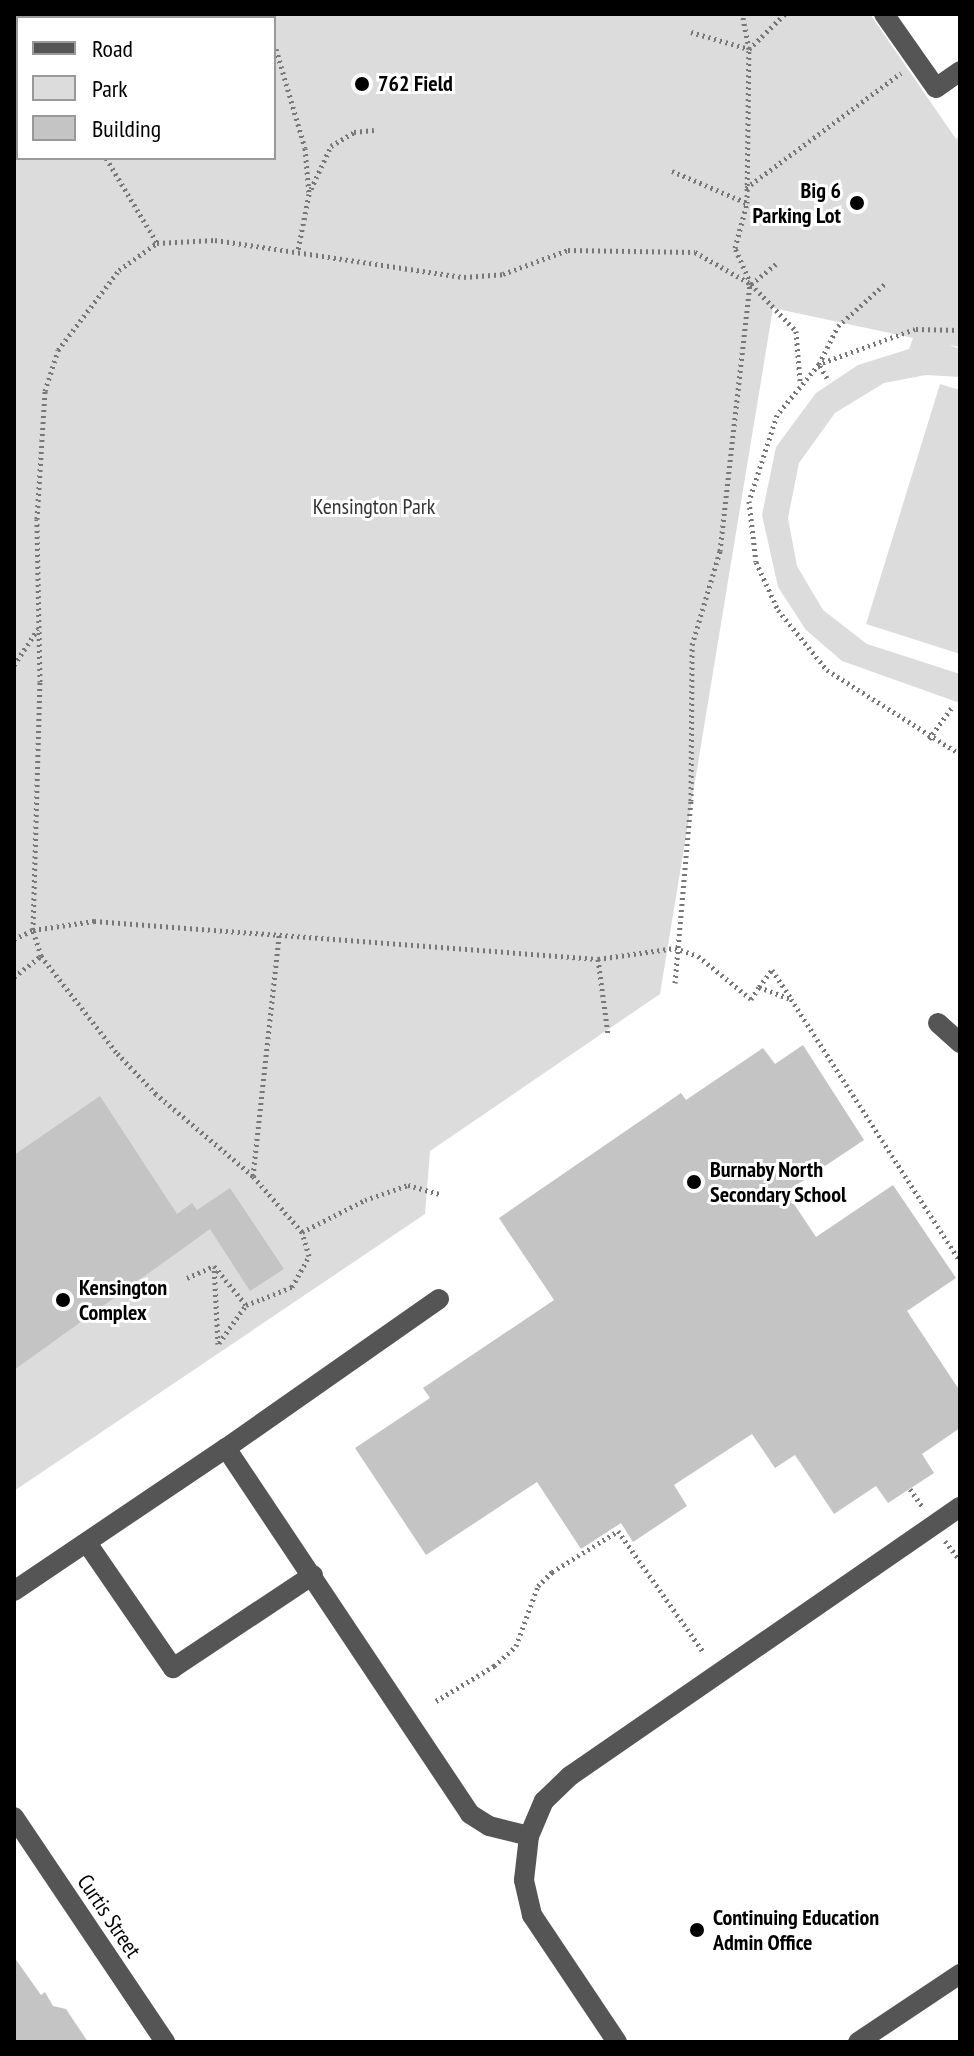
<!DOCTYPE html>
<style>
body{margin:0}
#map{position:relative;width:974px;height:2056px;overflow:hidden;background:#fff;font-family:"PT Sans Narrow",sans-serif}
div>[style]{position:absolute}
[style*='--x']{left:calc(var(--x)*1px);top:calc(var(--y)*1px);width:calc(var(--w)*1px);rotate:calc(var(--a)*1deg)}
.green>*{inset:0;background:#dcdcdc}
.building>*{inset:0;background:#c4c4c4}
.path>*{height:5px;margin-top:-2.5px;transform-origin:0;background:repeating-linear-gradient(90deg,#777 0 2px,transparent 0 6px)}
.minor>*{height:20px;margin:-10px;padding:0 10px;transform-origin:10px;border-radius:10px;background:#555}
.dots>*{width:22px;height:22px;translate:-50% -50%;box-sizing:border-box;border:4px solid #fff;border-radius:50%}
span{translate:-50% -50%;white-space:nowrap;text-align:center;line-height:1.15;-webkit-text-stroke:6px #fff;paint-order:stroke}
.poi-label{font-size:22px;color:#000;font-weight:700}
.left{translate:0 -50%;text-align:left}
.right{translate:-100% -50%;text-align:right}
.park-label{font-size:22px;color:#333}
.street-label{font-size:22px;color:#000}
.frame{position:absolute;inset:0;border:16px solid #000;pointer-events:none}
.legend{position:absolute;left:16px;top:16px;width:260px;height:144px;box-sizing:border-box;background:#fff;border:2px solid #999;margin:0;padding:10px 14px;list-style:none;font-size:24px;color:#000}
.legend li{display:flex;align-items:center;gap:16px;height:40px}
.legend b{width:40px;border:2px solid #999}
</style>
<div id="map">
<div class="green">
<i style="clip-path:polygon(evenodd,14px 14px,870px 14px,956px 139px,960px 137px,960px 347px,949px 345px,960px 349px,960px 377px,926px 375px,884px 383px,835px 413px,799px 463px,788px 518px,797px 566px,823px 610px,867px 644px,960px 674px,960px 703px,842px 661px,806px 630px,778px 587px,762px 515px,776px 447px,816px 393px,858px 365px,909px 349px,913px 338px,773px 308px,660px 994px,430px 1151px,425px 1214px,14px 1491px,14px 14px,18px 18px,274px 18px,274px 158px,18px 158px,18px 18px)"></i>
<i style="clip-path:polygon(940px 384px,960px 390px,960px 654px,866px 624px)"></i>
</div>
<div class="building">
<i style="clip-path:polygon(803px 1045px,864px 1140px,786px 1192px,816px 1237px,893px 1185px,956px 1278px,907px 1311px,960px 1391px,960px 1428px,922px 1454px,934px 1473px,888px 1503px,876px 1486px,834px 1514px,795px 1455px,775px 1468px,752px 1434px,674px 1485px,687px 1506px,633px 1542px,621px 1523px,581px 1549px,537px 1482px,426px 1555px,355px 1448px,430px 1398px,423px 1388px,554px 1300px,499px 1218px,681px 1093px,686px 1100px,763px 1048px,775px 1064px)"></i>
<i style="clip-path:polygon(100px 1096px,177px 1214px,192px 1203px,197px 1210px,230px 1188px,284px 1269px,250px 1291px,210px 1229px,14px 1370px,14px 1155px)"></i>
<i style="clip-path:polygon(14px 1957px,41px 1995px,45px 1992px,53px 2006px,66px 2009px,88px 2042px,14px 2042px)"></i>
</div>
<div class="path">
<i style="--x:199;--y:14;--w:7;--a:34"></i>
<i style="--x:174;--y:18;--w:4;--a:-76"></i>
<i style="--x:691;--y:32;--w:60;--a:16.3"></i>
<i style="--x:749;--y:49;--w:36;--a:-101"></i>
<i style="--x:276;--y:49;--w:103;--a:73.7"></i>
<i style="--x:305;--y:148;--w:46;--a:85"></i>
<i style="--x:309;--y:194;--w:57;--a:101.1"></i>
<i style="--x:106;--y:158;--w:99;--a:59"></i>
<i style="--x:672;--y:171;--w:82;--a:23.1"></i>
<i style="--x:746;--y:188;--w:193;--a:-36.6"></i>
<i style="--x:311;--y:189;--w:47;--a:-65.1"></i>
<i style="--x:331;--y:146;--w:27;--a:-31"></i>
<i style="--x:354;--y:132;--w:20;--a:-6"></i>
<i style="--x:776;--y:264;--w:32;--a:141"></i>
<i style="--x:751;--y:284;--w:39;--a:-114"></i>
<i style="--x:735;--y:248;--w:47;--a:-75.1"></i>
<i style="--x:747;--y:203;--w:154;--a:-89.3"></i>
<i style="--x:749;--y:49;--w:50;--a:-44.2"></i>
<i style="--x:960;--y:330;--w:45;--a:-178.7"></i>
<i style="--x:915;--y:329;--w:102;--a:160"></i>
<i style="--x:819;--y:364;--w:66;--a:129.5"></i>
<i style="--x:777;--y:415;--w:90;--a:108"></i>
<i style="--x:749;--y:501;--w:61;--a:83.5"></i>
<i style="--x:756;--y:562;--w:53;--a:65.4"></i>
<i style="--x:778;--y:610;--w:77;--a:50.8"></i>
<i style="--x:827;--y:670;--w:157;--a:32.3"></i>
<i style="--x:827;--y:378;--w:16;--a:-120"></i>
<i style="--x:819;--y:364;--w:42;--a:-63.4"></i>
<i style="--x:838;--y:326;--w:64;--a:-41.9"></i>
<i style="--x:14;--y:665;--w:43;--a:-56.3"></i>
<i style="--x:929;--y:739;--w:41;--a:-54"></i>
<i style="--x:14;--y:939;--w:21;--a:-25"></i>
<i style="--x:33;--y:930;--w:62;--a:-8.4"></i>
<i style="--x:94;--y:921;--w:505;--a:4.31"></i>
<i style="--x:598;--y:959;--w:78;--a:-8.1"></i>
<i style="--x:675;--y:948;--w:24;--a:19"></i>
<i style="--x:698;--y:956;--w:68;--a:39.1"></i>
<i style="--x:751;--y:999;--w:14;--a:-56"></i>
<i style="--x:759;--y:987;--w:34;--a:21"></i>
<i style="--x:791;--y:999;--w:312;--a:57.2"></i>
<i style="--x:598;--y:959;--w:76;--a:82.4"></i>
<i style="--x:14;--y:977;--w:34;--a:-38"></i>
<i style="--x:675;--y:983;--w:183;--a:-85"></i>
<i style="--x:691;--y:801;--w:156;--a:-89.6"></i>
<i style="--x:692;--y:645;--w:98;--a:-73.4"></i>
<i style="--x:720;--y:551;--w:268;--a:-83.6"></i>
<i style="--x:759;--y:987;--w:21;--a:-53"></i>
<i style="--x:772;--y:970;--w:34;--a:56"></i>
<i style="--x:253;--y:1176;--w:242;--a:-83.8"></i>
<i style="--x:302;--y:1232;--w:71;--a:-26.9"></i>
<i style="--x:365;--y:1200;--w:46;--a:-19.2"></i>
<i style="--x:408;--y:1185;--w:35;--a:16"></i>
<i style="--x:187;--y:1278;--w:30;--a:-24"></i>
<i style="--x:219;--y:1343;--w:47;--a:-54.6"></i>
<i style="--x:218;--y:1344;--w:78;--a:-92.9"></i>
<i style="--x:214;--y:1266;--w:50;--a:50.6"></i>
<i style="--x:246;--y:1305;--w:17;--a:-21"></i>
<i style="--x:262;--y:1299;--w:32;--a:-22"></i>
<i style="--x:292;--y:1287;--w:35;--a:-61"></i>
<i style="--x:309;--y:1256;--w:25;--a:-106"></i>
<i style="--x:302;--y:1232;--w:74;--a:-131.2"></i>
<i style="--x:253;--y:1176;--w:127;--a:-139.8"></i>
<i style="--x:156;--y:1094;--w:58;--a:-133.6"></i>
<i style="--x:116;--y:1052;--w:122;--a:-128"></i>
<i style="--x:41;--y:956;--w:27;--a:-107"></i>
<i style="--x:33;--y:930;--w:248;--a:-88.4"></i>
<i style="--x:40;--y:682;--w:163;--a:-91.1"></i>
<i style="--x:37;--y:519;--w:128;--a:-86.4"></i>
<i style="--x:45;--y:391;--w:43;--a:-72.4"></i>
<i style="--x:58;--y:350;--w:101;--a:-52.7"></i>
<i style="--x:119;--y:270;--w:47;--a:-35.4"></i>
<i style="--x:157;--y:243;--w:58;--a:-3"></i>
<i style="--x:215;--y:240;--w:252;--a:8.5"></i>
<i style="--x:464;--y:277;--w:39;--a:-4"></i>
<i style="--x:503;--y:274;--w:69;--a:-20.3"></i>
<i style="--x:568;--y:250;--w:127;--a:0.9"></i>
<i style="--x:695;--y:252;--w:64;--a:29.7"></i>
<i style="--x:751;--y:284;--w:65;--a:46.2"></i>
<i style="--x:796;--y:331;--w:50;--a:85.4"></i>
<i style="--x:910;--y:1489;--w:21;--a:55"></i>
<i style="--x:945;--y:1541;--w:24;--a:52"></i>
<i style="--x:436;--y:1701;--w:68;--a:-31.1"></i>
<i style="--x:494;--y:1666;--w:30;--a:-42"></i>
<i style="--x:516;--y:1646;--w:64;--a:-69.9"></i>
<i style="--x:538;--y:1586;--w:20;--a:-45"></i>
<i style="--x:552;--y:1572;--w:78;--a:-31.8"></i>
<i style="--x:618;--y:1531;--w:149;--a:54.8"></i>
</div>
<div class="minor">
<i style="--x:884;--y:14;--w:90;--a:54.9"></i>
<i style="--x:936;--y:88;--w:29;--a:-35"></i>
<i style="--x:938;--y:1023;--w:30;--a:42"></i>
<i style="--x:439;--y:1299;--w:260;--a:145"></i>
<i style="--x:226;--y:1448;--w:440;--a:56.3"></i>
<i style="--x:470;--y:1814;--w:22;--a:32"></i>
<i style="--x:489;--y:1826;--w:41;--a:14"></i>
<i style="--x:87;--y:1543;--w:152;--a:55.5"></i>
<i style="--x:173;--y:1668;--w:168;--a:-33.6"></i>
<i style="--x:14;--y:1591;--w:256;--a:-34"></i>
<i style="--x:14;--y:1817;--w:271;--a:56.1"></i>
<i style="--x:617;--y:2042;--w:153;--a:-123.8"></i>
<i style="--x:532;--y:1915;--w:36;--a:-103"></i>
<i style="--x:524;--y:1880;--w:44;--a:-83.5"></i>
<i style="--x:529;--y:1836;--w:38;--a:-67"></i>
<i style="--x:544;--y:1801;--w:36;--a:-44"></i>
<i style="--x:570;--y:1776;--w:474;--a:-34.6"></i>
<i style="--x:858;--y:2042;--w:123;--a:-33.7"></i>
</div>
<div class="dots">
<i style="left:362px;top:84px;background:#000"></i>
<i style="left:857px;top:203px;background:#000"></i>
<i style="left:694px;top:1182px;background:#000"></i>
<i style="left:63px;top:1300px;background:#000"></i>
<i style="left:697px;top:1930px;background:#000"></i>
</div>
<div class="poi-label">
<span class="left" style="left:378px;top:84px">762 Field</span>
<span class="right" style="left:841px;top:203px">Big 6<br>Parking Lot</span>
<span class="left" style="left:710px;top:1182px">Burnaby North<br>Secondary School</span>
<span class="left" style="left:79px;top:1300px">Kensington<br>Complex</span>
<span class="left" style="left:713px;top:1930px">Continuing Education<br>Admin Office</span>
</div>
<div class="park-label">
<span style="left:374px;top:507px">Kensington Park</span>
</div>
<div class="street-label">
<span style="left:109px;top:1916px;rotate:56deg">Curtis Street</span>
</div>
<div class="frame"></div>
<ul class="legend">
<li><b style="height:10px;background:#555"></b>Road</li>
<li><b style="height:22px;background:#dcdcdc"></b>Park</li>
<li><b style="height:22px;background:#c4c4c4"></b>Building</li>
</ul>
</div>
